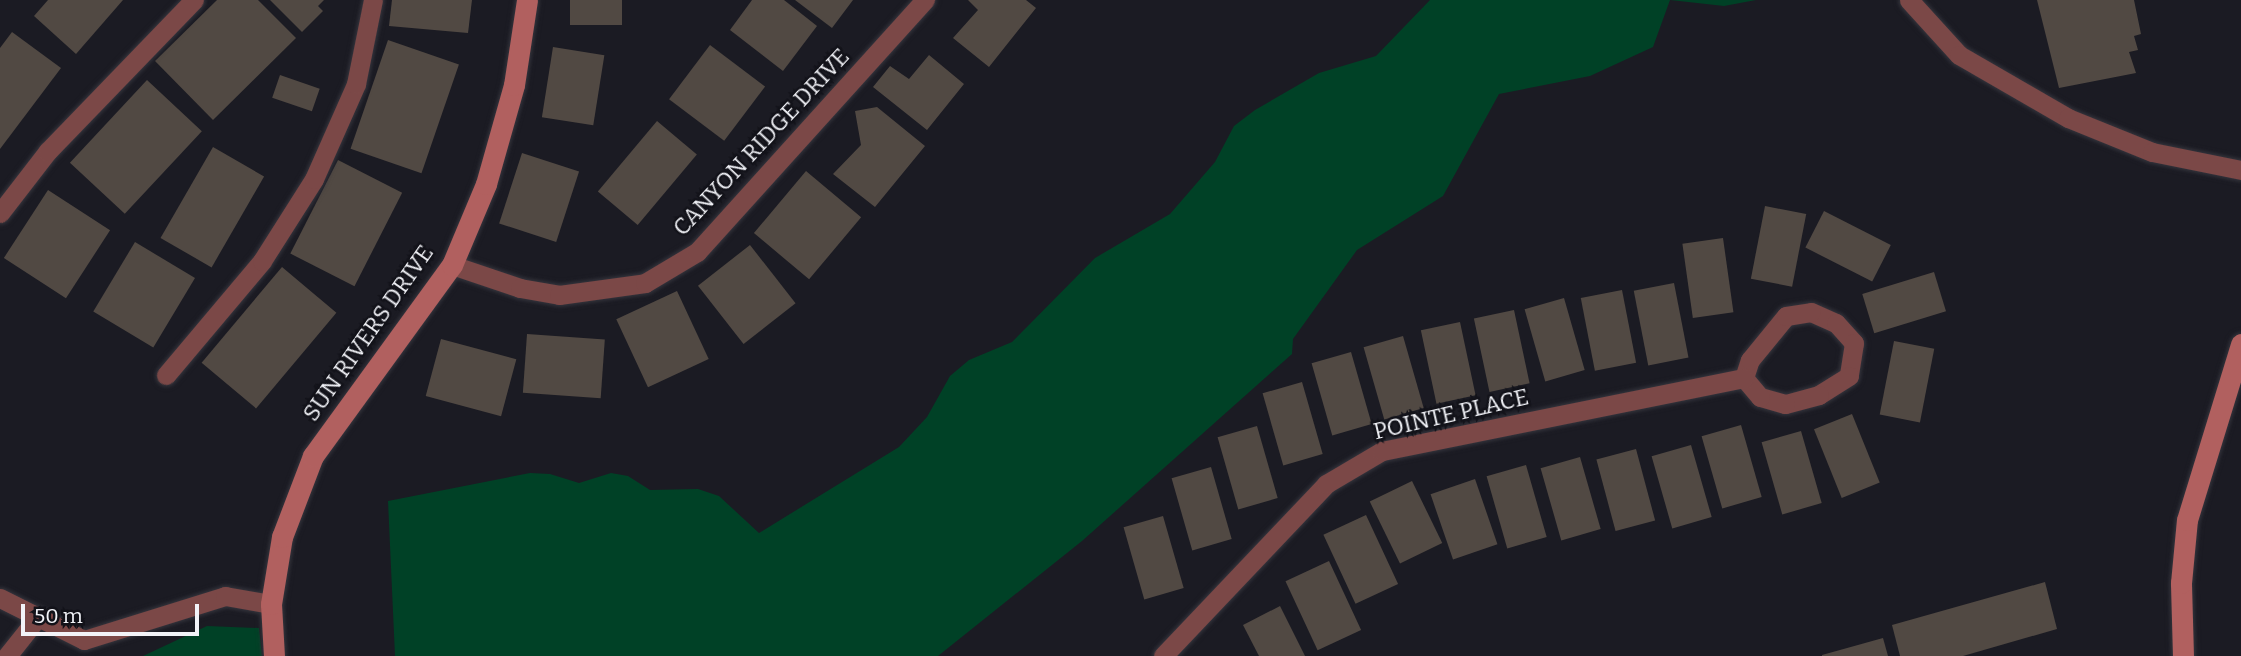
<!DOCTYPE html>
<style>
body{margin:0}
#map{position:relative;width:2241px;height:656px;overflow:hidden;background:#1b1b23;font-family:Bitter,serif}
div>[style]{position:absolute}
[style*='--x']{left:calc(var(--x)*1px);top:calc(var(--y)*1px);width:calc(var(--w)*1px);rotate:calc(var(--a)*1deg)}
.green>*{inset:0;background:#004126}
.building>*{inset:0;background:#514943;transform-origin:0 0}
.roads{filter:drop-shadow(0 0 2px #35353d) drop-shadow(0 0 2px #35353d)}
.street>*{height:19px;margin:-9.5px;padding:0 9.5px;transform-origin:9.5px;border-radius:9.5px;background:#7b4847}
.secondary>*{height:21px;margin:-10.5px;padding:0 10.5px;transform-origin:10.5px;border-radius:10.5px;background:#b1605f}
span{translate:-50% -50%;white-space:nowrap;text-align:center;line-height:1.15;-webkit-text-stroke:5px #121219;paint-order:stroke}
.street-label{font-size:23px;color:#f2f3f8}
.scale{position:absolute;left:21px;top:604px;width:178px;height:32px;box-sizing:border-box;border:4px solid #f2f3f8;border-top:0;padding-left:9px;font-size:21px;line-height:24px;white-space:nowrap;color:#f2f3f8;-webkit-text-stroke:5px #121219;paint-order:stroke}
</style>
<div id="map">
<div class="green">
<i style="clip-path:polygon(1430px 0,1756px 0,1724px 6px,1670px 0,1653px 47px,1590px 76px,1499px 94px,1443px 196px,1357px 250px,1293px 339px,1292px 354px,1082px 541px,938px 656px,395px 656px,388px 501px,530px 473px,550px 474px,579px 483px,611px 473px,628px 476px,650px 490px,698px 489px,719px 496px,759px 533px,899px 447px,927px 417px,950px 376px,969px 360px,1012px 342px,1095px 258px,1170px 214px,1215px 162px,1234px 126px,1255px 110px,1319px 73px,1376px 56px)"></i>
<i style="clip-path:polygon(207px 626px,259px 628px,262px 656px,143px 656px)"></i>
</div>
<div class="building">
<i style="clip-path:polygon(48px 0,123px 0,76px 54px,34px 16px)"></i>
<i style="clip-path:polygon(217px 0,258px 0,296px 38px,213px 120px,155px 61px)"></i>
<i style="clip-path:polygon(270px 0,324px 0,318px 6px,323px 11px,302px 32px)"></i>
<i style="clip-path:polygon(392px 0,472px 0,468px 33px,389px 26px)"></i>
<i style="left:570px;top:0;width:52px;height:25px"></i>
<i style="clip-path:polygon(752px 0,784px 0,817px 26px,783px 71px,730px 30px)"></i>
<i style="clip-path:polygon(795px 0,853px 0,832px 28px)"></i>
<i style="clip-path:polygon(968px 0,1026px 0,1036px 8px,989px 67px,953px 38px,978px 10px)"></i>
<i style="clip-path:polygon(2037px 0,2134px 0,2141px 34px,2134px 36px,2138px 50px,2129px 52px,2136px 73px,2059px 88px)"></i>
<i style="clip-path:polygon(12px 32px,61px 68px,0 149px,0 48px)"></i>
<i style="left:388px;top:40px;width:75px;height:115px;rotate:19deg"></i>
<i style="left:710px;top:45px;width:69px;height:68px;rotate:37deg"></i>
<i style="left:553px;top:47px;width:52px;height:71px;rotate:9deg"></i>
<i style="clip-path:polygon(929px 55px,964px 84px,927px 130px,873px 87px,890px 66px,909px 79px)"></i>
<i style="left:280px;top:75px;width:42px;height:24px;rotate:19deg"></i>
<i style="left:147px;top:80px;width:75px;height:113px;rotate:43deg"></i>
<i style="clip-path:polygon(877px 107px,925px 146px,875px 207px,833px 174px,861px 145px,855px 111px)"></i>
<i style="left:657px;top:121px;width:52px;height:92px;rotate:40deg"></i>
<i style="left:213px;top:147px;width:59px;height:105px;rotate:30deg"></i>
<i style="left:522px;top:153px;width:60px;height:74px;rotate:18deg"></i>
<i style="left:338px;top:160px;width:72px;height:105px;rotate:27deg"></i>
<i style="left:806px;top:171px;width:72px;height:81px;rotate:40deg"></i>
<i style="left:48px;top:190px;width:74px;height:81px;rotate:33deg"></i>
<i style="left:1765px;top:206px;width:42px;height:74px;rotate:11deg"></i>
<i style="left:1824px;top:211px;width:75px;height:41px;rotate:27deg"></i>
<i style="left:1723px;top:238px;width:75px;height:41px;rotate:82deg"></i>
<i style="left:135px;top:242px;width:70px;height:81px;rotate:31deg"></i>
<i style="left:750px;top:245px;width:74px;height:66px;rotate:52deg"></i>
<i style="left:282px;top:267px;width:71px;height:125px;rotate:40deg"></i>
<i style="left:1934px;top:272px;width:41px;height:75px;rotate:73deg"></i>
<i style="left:1674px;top:283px;width:76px;height:41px;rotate:79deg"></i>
<i style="left:1622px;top:290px;width:74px;height:42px;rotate:79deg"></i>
<i style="left:677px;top:291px;width:75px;height:67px;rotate:65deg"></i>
<i style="left:1564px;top:298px;width:75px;height:41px;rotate:74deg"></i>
<i style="left:1514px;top:310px;width:75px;height:41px;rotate:78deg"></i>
<i style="left:1460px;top:322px;width:75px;height:40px;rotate:78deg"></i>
<i style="left:527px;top:334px;width:78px;height:59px;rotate:4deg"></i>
<i style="left:1403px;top:336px;width:75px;height:41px;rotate:74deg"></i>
<i style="left:441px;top:339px;width:78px;height:59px;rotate:15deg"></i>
<i style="left:1894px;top:341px;width:41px;height:75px;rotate:11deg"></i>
<i style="left:1351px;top:352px;width:75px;height:41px;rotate:74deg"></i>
<i style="left:1302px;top:382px;width:75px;height:41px;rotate:74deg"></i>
<i style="left:1852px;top:414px;width:74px;height:41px;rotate:68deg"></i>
<i style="left:1741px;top:425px;width:75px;height:41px;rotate:74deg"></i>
<i style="left:1257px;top:426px;width:75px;height:41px;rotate:74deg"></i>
<i style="left:1801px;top:431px;width:75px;height:41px;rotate:74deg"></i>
<i style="left:1691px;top:445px;width:75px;height:41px;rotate:74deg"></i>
<i style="left:1636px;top:449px;width:74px;height:41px;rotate:75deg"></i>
<i style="left:1580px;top:457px;width:75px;height:41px;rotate:74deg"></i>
<i style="left:1526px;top:465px;width:75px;height:41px;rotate:74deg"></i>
<i style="left:1211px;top:467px;width:75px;height:41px;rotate:74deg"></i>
<i style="left:1475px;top:479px;width:69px;height:47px;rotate:71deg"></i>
<i style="left:1412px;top:481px;width:69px;height:47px;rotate:64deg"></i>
<i style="left:1366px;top:515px;width:76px;height:47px;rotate:65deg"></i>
<i style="left:1163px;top:516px;width:75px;height:41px;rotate:74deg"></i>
<i style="left:1329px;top:561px;width:76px;height:48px;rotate:65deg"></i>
<i style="clip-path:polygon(2045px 582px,2057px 629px,1963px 656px,1900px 656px,1892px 625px)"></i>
<i style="clip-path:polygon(1280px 606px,1305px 656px,1259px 656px,1243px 625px)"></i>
<i style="clip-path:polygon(1883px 638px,1888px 656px,1822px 656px,1822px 655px)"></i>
</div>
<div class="roads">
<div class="street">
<i style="--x:1909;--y:0;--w:74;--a:47.7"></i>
<i style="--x:1959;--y:55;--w:126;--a:30"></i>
<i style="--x:2068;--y:118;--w:91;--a:22"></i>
<i style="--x:2152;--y:152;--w:91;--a:11.4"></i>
<i style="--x:0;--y:213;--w:78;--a:-52.3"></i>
<i style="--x:48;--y:151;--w:210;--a:-46"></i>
<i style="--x:452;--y:265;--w:72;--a:18.7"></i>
<i style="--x:520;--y:288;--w:40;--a:10"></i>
<i style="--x:559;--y:295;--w:87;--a:-7.9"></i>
<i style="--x:645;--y:283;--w:61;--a:-30.8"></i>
<i style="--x:697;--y:252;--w:340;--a:-47.9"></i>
<i style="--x:1811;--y:312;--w:27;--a:24"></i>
<i style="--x:1836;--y:323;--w:27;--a:48"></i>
<i style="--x:1854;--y:343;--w:33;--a:99"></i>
<i style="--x:1849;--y:376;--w:36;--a:148"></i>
<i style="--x:1819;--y:395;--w:35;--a:165"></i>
<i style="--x:1785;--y:404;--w:26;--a:-164"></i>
<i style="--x:1760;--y:397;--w:25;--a:-130"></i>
<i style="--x:1744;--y:378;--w:19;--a:-72"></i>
<i style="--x:1750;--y:360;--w:57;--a:-50.7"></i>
<i style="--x:1786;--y:316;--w:25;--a:-9"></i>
<i style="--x:166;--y:375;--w:149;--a:-49.9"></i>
<i style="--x:262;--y:261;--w:97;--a:-57.6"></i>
<i style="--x:314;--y:179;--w:104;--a:-66.1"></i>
<i style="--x:356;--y:84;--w:86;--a:-78.6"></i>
<i style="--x:0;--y:598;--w:94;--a:26.6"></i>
<i style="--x:84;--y:640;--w:148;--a:-17.3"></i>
<i style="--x:225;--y:596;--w:47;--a:9.9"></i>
<i style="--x:7;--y:656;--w:50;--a:-51.5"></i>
<i style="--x:1163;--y:656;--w:237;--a:-46.5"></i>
<i style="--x:1326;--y:484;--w:65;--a:-30.5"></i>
<i style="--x:1382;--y:451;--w:369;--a:-11.4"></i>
</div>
<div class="secondary">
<i style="--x:274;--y:656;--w:52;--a:-93.3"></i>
<i style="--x:271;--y:604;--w:68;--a:-80.7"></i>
<i style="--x:282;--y:537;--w:87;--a:-69.1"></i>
<i style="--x:313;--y:456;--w:236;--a:-54"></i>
<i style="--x:452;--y:265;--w:88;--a:-67.2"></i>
<i style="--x:486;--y:184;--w:103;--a:-74.2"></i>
<i style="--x:514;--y:85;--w:86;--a:-81.3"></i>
<i style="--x:2183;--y:656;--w:73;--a:-91.6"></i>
<i style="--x:2181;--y:583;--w:63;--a:-84.6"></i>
<i style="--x:2187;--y:520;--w:184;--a:-72.9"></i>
</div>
</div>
<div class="street-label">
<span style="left:761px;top:142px;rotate:-47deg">CANYON RIDGE DRIVE</span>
<span style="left:368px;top:333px;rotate:-55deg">SUN RIVERS DRIVE</span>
<span style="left:1451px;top:414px;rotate:-13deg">POINTE PLACE</span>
</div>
<div class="scale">50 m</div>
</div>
